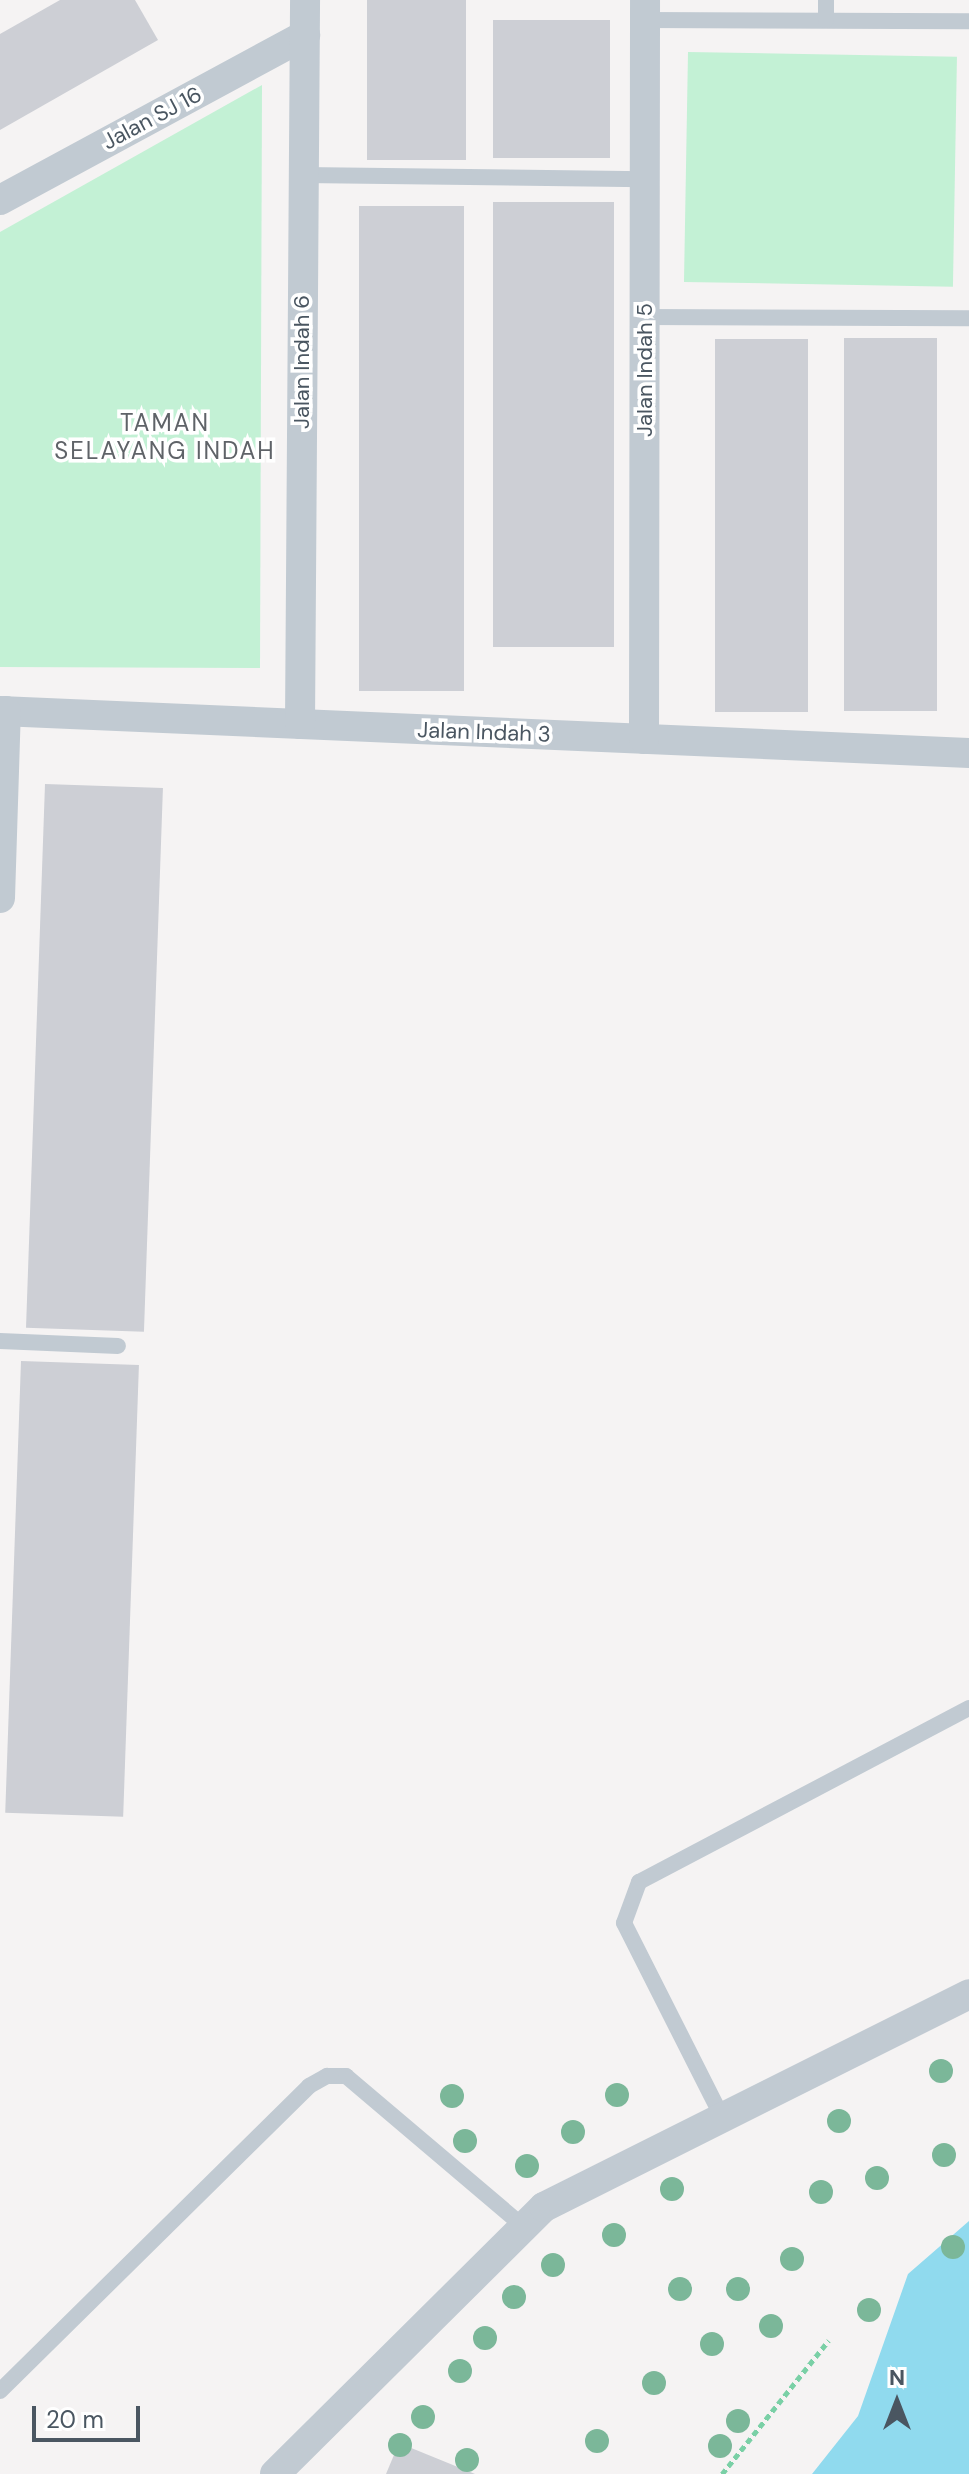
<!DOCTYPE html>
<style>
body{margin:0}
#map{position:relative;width:969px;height:2474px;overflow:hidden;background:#f5f3f3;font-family:"DM Sans",sans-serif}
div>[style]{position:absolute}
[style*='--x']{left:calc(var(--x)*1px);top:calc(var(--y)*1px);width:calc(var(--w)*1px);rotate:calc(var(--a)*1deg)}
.green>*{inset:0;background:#c3f1d5;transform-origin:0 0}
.water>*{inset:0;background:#90daee}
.building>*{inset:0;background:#cdcfd5;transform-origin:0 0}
.path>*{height:5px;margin-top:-2.5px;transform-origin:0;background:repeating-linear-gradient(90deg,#7ad0a6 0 6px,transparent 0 10px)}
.lane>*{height:16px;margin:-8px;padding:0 8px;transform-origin:8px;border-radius:8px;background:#c1cad2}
.street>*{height:30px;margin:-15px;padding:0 15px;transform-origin:15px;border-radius:15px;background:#c1cad2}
.trees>*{width:24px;height:24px;margin:-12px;border-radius:50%;background:#7bb799}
span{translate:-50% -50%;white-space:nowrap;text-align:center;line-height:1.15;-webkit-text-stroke:7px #fff;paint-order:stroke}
.street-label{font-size:22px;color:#4a5661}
.neighbourhood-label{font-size:24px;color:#5f6368;letter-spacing:2px}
.north{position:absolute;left:857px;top:2362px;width:80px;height:80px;-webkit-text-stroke:6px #fff;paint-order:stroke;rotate:0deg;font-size:22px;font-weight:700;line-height:32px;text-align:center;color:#4a5661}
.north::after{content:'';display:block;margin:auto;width:28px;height:36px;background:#4a5661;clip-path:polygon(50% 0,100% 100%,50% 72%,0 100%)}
.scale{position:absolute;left:32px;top:2406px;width:108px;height:36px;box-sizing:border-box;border:4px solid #4a5661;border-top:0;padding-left:10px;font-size:24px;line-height:28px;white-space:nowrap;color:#4a5661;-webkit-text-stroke:6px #fff;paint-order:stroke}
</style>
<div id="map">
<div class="green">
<i style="left:688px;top:52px;width:269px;height:230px;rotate:1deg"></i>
<i style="clip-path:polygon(262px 85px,260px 668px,0 667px,0 232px)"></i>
</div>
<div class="water">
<i style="clip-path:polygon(969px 2221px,969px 2474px,812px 2474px,858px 2416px,908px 2274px)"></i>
</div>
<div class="building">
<i style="clip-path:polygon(60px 0,135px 0,158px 40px,0 130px,0 34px)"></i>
<i style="left:367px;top:0;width:99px;height:160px"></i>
<i style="left:493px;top:20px;width:117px;height:138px"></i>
<i style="left:493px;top:202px;width:121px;height:445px"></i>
<i style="left:359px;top:206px;width:105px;height:485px"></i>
<i style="left:844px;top:338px;width:93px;height:373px"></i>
<i style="left:715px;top:339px;width:93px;height:373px"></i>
<i style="left:45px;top:784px;width:118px;height:544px;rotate:2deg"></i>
<i style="left:21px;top:1361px;width:118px;height:452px;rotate:2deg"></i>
<i style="clip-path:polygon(399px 2443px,475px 2474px,386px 2474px)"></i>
</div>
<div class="path">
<i style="--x:722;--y:2474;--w:171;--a:-51.4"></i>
</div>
<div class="lane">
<i style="--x:645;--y:20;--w:324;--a:0.2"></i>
<i style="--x:826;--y:20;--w:20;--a:-90"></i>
<i style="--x:303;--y:175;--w:342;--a:0.7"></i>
<i style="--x:645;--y:317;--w:324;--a:0.2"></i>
<i style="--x:0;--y:1341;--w:118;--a:2.4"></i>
<i style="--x:720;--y:2113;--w:213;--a:-116.8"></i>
<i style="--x:624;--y:1923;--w:44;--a:-69.9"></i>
<i style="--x:639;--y:1882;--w:373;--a:-27.8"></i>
<i style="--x:0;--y:2391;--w:434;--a:-44.6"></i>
<i style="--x:309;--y:2086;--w:21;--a:-29"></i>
<i style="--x:327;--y:2076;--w:19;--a:0"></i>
<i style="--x:346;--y:2076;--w:232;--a:40.3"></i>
</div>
<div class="street">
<i style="--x:0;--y:200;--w:347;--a:-28.4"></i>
<i style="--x:0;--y:711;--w:970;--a:2.48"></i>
<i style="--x:300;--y:724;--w:724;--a:-89.6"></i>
<i style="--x:644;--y:739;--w:739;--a:-89.92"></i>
<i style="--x:0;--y:898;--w:187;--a:-88.2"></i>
<i style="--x:275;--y:2474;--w:379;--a:-44.8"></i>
<i style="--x:544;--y:2207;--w:475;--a:-26.6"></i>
</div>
<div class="trees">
<i style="left:941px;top:2071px"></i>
<i style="left:617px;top:2095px"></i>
<i style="left:452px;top:2096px"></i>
<i style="left:839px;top:2121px"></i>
<i style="left:573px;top:2132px"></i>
<i style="left:465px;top:2141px"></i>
<i style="left:944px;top:2155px"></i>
<i style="left:527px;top:2166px"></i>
<i style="left:877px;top:2178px"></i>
<i style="left:672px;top:2189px"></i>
<i style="left:821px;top:2192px"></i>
<i style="left:614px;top:2235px"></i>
<i style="left:953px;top:2247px"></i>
<i style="left:792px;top:2259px"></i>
<i style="left:553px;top:2265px"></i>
<i style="left:680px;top:2289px"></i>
<i style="left:738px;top:2289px"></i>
<i style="left:514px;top:2297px"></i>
<i style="left:869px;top:2310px"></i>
<i style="left:771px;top:2326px"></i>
<i style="left:485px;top:2338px"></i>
<i style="left:712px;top:2344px"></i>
<i style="left:460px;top:2371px"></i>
<i style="left:654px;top:2383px"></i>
<i style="left:423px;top:2417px"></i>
<i style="left:738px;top:2421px"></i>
<i style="left:597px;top:2441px"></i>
<i style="left:400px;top:2445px"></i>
<i style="left:720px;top:2446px"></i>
<i style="left:467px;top:2460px"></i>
</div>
<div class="street-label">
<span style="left:152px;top:118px;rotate:-28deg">Jalan SJ 16</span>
<span style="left:302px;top:362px;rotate:-90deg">Jalan Indah 6</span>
<span style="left:645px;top:370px;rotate:-90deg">Jalan Indah 5</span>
<span style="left:484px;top:732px;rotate:2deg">Jalan Indah 3</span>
</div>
<div class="neighbourhood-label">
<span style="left:165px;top:437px">TAMAN<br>SELAYANG INDAH</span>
</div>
<div class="north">N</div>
<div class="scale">20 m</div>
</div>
